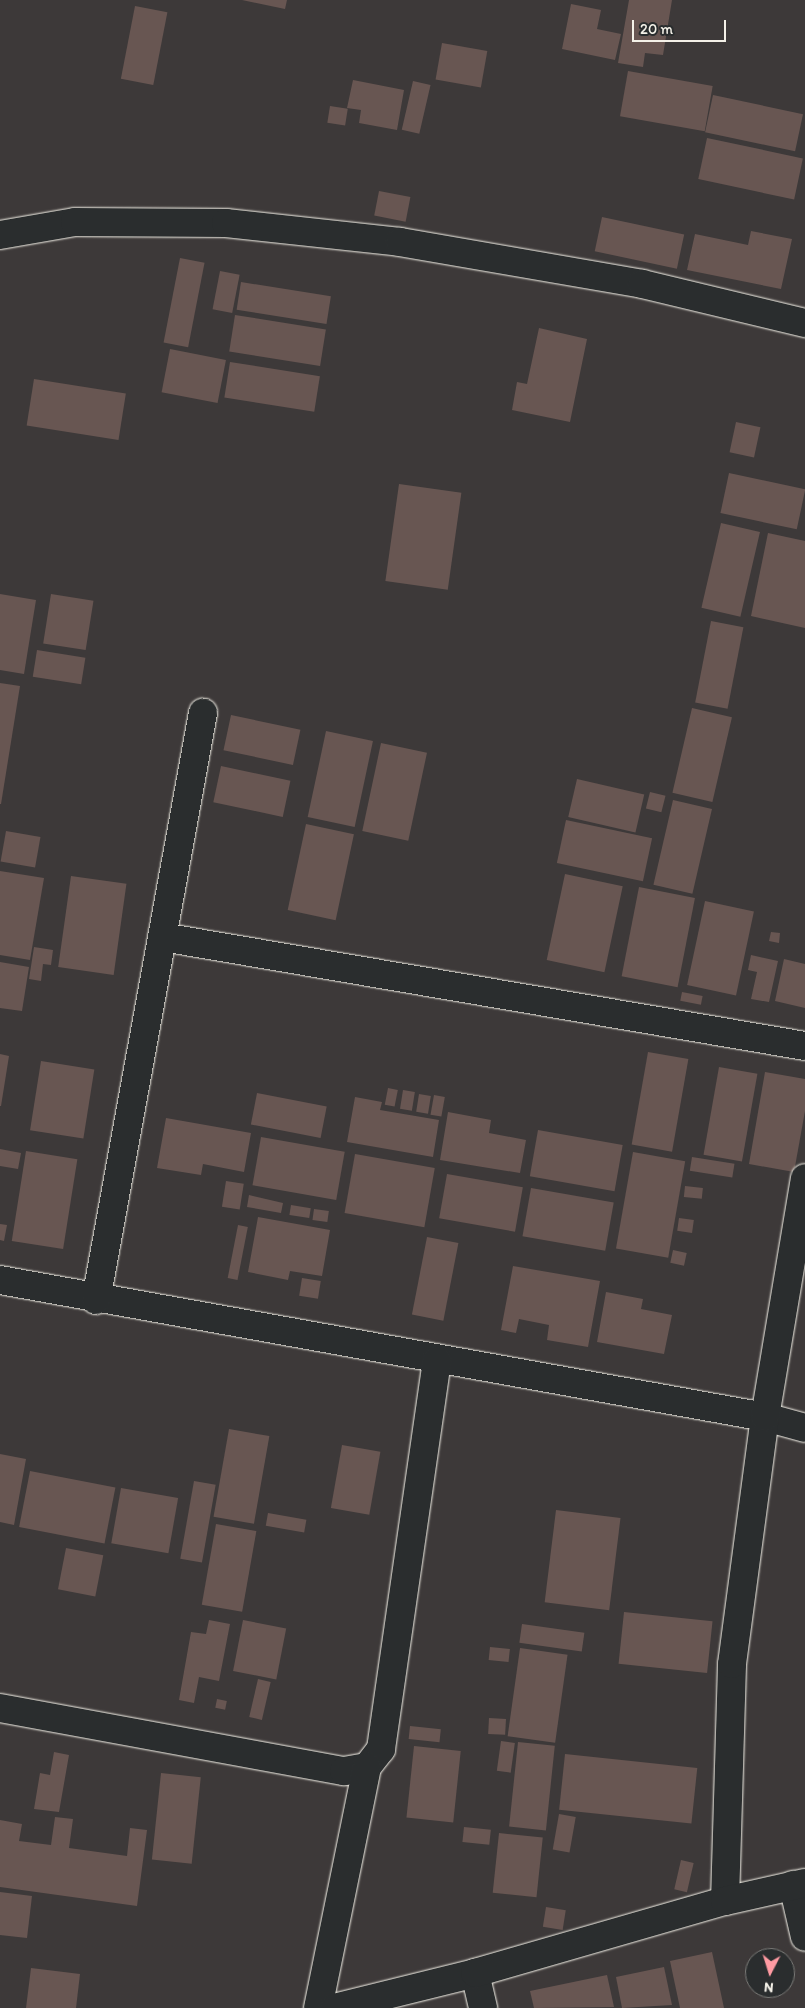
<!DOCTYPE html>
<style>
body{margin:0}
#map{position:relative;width:805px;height:2008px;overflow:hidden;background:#3d3939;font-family:Itim,sans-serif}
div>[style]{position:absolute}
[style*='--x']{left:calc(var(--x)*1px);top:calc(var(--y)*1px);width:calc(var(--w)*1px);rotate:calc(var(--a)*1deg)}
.building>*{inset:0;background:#685652;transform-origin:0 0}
.roads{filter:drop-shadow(0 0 1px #f4f1e8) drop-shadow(0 0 1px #f4f1e8)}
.minor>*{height:28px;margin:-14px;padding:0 14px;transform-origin:14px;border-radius:14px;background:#2a2d2e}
span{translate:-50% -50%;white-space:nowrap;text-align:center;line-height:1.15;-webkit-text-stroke:4px #2a2d2e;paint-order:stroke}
.north{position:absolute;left:745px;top:1948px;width:50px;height:50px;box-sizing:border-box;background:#2a2d2e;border:1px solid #7b7b78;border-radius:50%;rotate:185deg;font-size:14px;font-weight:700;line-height:20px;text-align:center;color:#f4f1e8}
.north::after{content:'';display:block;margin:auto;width:18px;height:22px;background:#ff9aa2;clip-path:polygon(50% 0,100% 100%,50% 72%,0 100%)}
.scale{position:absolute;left:632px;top:20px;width:94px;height:22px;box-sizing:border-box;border:2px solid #f4f1e8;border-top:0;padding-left:6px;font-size:15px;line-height:18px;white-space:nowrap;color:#f4f1e8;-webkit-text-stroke:4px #2a2d2e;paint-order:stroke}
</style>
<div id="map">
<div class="building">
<i style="clip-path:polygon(242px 0,287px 0,285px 9px)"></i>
<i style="clip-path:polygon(629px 0,672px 0,663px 55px,645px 53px,643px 67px,618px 63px)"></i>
<i style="clip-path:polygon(571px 4px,601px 10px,597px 29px,621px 34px,615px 60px,562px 49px)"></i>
<i style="left:135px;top:6px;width:33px;height:74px;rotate:11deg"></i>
<i style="left:442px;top:43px;width:46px;height:37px;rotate:10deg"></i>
<i style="left:628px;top:71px;width:86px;height:46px;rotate:10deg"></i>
<i style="clip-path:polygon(353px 80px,404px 90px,397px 130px,359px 123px,361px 110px,347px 108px)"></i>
<i style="left:413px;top:81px;width:18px;height:50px;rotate:13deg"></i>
<i style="left:713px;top:95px;width:92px;height:38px;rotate:12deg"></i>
<i style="left:330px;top:106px;width:18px;height:17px;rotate:9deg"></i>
<i style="left:707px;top:138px;width:98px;height:42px;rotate:12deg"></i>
<i style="left:379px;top:191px;width:32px;height:25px;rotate:11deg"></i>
<i style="left:602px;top:217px;width:84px;height:35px;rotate:12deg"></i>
<i style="clip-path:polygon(751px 231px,792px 239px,781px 289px,687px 270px,695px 234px,748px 245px)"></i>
<i style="left:180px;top:258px;width:25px;height:86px;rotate:11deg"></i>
<i style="left:220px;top:271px;width:20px;height:39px;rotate:11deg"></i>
<i style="left:241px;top:282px;width:91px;height:28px;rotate:9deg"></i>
<i style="left:235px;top:315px;width:92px;height:37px;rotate:9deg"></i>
<i style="clip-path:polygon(539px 328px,587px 339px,570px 422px,512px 410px,517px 382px,527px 384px)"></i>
<i style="left:170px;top:349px;width:57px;height:44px;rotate:11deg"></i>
<i style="left:230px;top:362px;width:91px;height:36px;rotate:9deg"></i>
<i style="left:34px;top:379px;width:93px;height:47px;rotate:9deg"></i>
<i style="left:736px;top:422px;width:25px;height:31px;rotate:12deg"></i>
<i style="left:729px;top:473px;width:78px;height:41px;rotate:12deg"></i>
<i style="left:399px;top:484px;width:63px;height:98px;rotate:8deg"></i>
<i style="left:721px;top:523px;width:40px;height:87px;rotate:13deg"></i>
<i style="clip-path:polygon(768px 533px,805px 541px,805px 628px,751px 616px)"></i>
<i style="clip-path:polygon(0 594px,36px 600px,24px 674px,0 670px)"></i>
<i style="left:51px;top:594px;width:43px;height:50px;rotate:9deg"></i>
<i style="left:711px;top:621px;width:33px;height:83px;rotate:11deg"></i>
<i style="left:37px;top:650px;width:49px;height:27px;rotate:9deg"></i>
<i style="clip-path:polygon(0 683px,20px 686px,1px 804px,0 804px)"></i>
<i style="left:692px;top:708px;width:41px;height:87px;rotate:13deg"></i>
<i style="left:231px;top:715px;width:71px;height:36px;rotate:12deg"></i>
<i style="left:326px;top:731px;width:48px;height:88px;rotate:12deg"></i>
<i style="left:381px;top:743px;width:47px;height:90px;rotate:12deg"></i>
<i style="left:221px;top:766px;width:71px;height:37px;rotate:12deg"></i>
<i style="left:577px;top:779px;width:69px;height:39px;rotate:13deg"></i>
<i style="left:650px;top:792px;width:16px;height:17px;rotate:14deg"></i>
<i style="left:673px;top:800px;width:40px;height:87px;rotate:13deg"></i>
<i style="left:566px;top:820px;width:88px;height:44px;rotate:12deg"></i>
<i style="left:306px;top:824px;width:49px;height:88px;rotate:12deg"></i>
<i style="left:6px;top:831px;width:35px;height:31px;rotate:10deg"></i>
<i style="clip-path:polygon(0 871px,44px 878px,30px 960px,0 955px)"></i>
<i style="left:565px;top:874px;width:59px;height:88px;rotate:12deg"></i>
<i style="left:71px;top:876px;width:56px;height:92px;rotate:8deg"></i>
<i style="left:639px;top:887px;width:57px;height:91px;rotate:11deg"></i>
<i style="left:705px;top:901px;width:50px;height:86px;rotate:12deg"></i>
<i style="clip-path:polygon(771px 932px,780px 933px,779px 943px,769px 941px)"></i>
<i style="clip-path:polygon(34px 947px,53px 950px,51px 965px,43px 964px,41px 981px,29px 979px)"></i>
<i style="clip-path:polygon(751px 955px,778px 961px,769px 1002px,751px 999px,757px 972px,748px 970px)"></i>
<i style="clip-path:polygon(784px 959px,805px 964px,805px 1008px,775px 1001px)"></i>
<i style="clip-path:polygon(0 962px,29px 967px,22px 1011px,0 1008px)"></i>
<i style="left:682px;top:992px;width:21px;height:9px;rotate:11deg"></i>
<i style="left:648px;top:1052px;width:41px;height:94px;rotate:10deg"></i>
<i style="clip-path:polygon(0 1054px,9px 1056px,1px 1106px,0 1106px)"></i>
<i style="left:41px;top:1061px;width:54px;height:70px;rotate:9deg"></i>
<i style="left:719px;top:1067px;width:39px;height:89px;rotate:10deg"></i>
<i style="clip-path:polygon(765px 1072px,805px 1079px,805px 1111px,794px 1172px,749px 1164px)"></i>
<i style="left:388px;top:1088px;width:10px;height:17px;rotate:11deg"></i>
<i style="left:403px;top:1090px;width:12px;height:19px;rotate:9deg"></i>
<i style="left:257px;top:1093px;width:71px;height:32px;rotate:11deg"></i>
<i style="left:419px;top:1094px;width:12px;height:18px;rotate:9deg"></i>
<i style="left:434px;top:1095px;width:11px;height:20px;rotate:10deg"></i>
<i style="clip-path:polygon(355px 1097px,382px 1102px,380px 1110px,439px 1120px,433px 1157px,347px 1142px)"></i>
<i style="clip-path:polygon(448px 1112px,491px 1120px,489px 1133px,526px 1140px,520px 1173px,440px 1160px)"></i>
<i style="clip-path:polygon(166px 1118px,251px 1133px,244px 1172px,203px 1164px,201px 1175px,157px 1168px)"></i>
<i style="left:538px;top:1130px;width:86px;height:47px;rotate:10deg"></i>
<i style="left:261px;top:1137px;width:85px;height:49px;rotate:10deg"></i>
<i style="clip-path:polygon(0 1149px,21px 1153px,18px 1169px,0 1166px)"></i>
<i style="left:26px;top:1151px;width:52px;height:91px;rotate:9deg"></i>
<i style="left:633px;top:1152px;width:53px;height:98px;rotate:10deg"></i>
<i style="left:355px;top:1154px;width:81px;height:60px;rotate:10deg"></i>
<i style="left:692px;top:1157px;width:43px;height:14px;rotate:9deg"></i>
<i style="left:447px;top:1174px;width:77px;height:45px;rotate:10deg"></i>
<i style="left:226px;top:1181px;width:18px;height:26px;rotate:9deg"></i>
<i style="left:685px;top:1186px;width:18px;height:11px;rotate:6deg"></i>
<i style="left:531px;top:1188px;width:84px;height:49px;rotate:10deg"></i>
<i style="clip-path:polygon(249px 1195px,283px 1203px,281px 1213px,247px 1207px)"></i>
<i style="left:291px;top:1205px;width:20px;height:10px;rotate:9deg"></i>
<i style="left:314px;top:1209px;width:15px;height:11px;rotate:8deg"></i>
<i style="clip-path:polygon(258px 1217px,330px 1230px,322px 1276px,290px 1271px,288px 1280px,248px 1272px)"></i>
<i style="left:679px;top:1218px;width:15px;height:13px;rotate:8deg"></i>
<i style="clip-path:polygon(0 1224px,7px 1225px,4px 1241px,0 1240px)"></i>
<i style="left:238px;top:1225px;width:10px;height:54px;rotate:11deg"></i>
<i style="left:427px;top:1237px;width:32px;height:79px;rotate:11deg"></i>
<i style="left:673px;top:1250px;width:14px;height:13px;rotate:12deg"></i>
<i style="clip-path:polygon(513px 1266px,600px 1281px,588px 1347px,547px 1340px,549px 1325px,519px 1319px,516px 1333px,501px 1330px)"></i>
<i style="left:302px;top:1278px;width:19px;height:18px;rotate:9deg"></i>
<i style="clip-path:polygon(606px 1292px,643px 1299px,641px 1309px,672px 1315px,664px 1354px,597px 1342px)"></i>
<i style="left:229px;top:1429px;width:41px;height:89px;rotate:10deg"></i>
<i style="left:342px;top:1445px;width:39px;height:64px;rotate:10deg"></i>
<i style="clip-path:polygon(0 1454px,26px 1459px,14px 1525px,0 1522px)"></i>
<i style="left:30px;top:1471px;width:87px;height:57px;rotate:11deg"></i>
<i style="left:194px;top:1481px;width:22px;height:79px;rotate:10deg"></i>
<i style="left:121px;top:1488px;width:58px;height:56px;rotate:10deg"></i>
<i style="left:556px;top:1510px;width:65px;height:93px;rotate:7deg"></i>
<i style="left:268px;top:1513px;width:39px;height:13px;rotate:10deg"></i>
<i style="left:216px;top:1524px;width:41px;height:82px;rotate:10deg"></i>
<i style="left:66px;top:1548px;width:38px;height:42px;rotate:11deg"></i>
<i style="left:624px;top:1612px;width:89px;height:52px;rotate:6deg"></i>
<i style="clip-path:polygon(209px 1620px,230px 1624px,219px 1681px,199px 1677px,194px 1703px,179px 1700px,191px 1632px,206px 1634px)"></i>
<i style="left:243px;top:1620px;width:44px;height:52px;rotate:11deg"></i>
<i style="left:522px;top:1624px;width:63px;height:19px;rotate:8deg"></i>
<i style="left:490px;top:1647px;width:20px;height:13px;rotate:6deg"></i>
<i style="left:520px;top:1648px;width:48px;height:89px;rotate:8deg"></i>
<i style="left:258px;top:1679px;width:13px;height:39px;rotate:13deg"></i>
<i style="left:217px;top:1699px;width:10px;height:9px;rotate:11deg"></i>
<i style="left:489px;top:1718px;width:17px;height:16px;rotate:3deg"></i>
<i style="left:410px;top:1726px;width:31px;height:13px;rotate:6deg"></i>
<i style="left:501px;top:1741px;width:14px;height:30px;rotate:8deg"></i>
<i style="left:518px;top:1742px;width:37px;height:85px;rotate:6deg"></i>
<i style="left:414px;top:1746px;width:47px;height:72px;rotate:6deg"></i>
<i style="clip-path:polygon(54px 1752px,69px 1755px,59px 1812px,34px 1809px,40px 1773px,50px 1775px)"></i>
<i style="left:565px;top:1754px;width:133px;height:56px;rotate:6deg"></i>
<i style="left:161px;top:1773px;width:40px;height:87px;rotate:6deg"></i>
<i style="left:559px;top:1814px;width:17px;height:36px;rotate:10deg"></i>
<i style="clip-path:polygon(55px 1817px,73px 1819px,69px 1848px,127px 1856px,130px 1828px,147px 1830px,137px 1906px,0 1887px,0 1820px,22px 1824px,19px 1841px,51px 1845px)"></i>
<i style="left:464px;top:1827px;width:27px;height:15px;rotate:6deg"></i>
<i style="left:499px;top:1833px;width:44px;height:60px;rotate:6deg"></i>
<i style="left:681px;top:1860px;width:13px;height:30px;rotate:13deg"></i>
<i style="clip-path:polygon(0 1892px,32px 1896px,27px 1938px,0 1935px)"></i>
<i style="left:546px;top:1907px;width:20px;height:20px;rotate:9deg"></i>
<i style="clip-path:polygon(712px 1952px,724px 2008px,680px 2008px,670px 1961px)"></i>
<i style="clip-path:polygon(664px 1967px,672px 2005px,622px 2008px,616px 1977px)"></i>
<i style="clip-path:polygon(31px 1968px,80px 1974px,76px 2008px,26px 2008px)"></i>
<i style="clip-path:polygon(607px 1975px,614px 2007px,534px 2008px,530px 1991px)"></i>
</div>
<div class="roads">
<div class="minor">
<i style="--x:0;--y:235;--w:76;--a:-9.8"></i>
<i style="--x:75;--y:222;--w:151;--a:0.4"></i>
<i style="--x:226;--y:223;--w:175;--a:6.2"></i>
<i style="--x:400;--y:242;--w:246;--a:9.8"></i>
<i style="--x:642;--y:284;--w:168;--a:13.5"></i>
<i style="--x:162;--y:937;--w:652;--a:9.62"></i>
<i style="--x:0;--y:1280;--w:777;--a:10.15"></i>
<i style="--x:765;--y:1417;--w:41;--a:15.4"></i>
<i style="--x:96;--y:1300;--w:597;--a:-79.67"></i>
<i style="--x:0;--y:1708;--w:350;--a:10.4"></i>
<i style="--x:344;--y:1771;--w:23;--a:-10"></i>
<i style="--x:367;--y:1767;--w:23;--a:-52"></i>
<i style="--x:381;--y:1749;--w:393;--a:-81.8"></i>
<i style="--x:793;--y:1885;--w:53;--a:77"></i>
<i style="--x:725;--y:1901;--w:237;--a:-88.3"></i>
<i style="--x:732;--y:1664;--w:249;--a:-82.4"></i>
<i style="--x:765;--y:1417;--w:242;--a:-80.5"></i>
<i style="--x:475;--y:1973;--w:36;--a:77"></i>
<i style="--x:318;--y:2008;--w:246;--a:-78.5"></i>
<i style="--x:334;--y:2008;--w:145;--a:-13.9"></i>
<i style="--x:475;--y:1973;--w:260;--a:-16.1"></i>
<i style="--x:725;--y:1901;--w:82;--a:-12.7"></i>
</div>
</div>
<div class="north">N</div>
<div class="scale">20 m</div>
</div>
